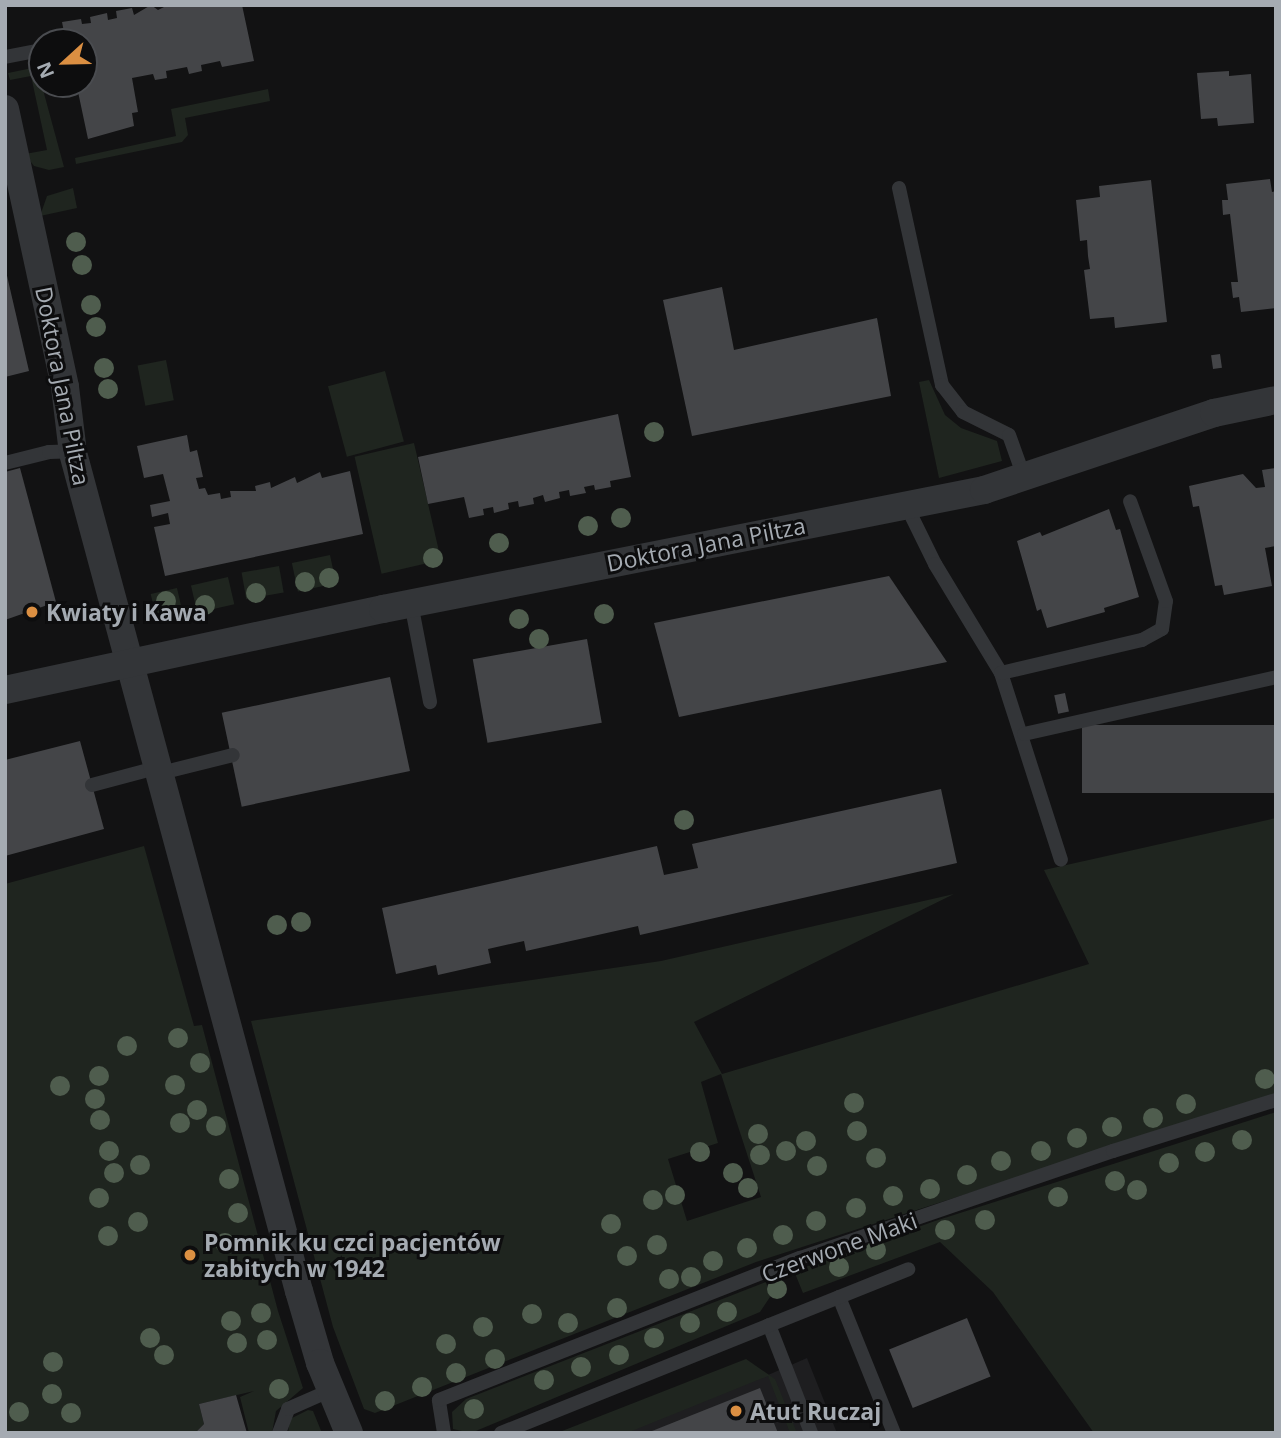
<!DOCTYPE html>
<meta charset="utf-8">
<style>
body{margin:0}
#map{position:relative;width:1281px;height:1438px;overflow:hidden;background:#121213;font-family:"Open Sans",sans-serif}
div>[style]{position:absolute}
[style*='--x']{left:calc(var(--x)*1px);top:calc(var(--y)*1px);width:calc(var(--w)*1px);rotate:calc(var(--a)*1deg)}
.built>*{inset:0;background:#1e1e20}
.green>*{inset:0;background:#1f251f;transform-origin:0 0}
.building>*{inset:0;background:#444548;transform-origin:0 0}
.service>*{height:14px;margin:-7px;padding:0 7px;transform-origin:7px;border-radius:7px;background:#333538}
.minor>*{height:28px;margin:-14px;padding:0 14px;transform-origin:14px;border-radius:14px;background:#333538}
.trees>*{width:20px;height:20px;margin:-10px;border-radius:50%;background:#4f5d4e}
.dots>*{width:19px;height:19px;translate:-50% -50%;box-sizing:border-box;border:4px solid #0d0d0e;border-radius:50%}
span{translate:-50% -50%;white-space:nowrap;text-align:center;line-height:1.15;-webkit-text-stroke:6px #0d0d0e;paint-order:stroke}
.street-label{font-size:23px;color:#a5abb2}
.poi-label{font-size:23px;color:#a5abb2;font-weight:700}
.left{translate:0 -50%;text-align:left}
.frame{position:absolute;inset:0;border:7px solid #a5abb2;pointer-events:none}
.north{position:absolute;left:28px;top:28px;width:70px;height:70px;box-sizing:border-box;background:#0d0d0e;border:2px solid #4a4c50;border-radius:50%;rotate:248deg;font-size:19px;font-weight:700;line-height:28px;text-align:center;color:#a5abb2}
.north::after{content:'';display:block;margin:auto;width:24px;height:32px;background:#db8f42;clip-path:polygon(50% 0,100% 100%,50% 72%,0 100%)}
</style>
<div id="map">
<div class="built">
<i style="clip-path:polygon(807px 1358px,837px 1433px,603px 1433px,768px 1375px)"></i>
</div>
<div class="green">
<i style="clip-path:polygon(42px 66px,39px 75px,64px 167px,49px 170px,34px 166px,25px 154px,47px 150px,31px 76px,10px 80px,8px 73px)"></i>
<i style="clip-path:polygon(268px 89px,270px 101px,185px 118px,188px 135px,182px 142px,76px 164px,75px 158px,176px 136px,171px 109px)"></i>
<i style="clip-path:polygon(73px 188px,77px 208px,40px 216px,47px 196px)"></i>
<i style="left:166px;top:360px;width:41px;height:29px;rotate:79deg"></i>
<i style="left:385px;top:371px;width:73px;height:59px;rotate:75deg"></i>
<i style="clip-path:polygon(929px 380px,945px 415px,961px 428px,997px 441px,1002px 461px,939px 478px,919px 382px)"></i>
<i style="left:414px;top:443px;width:120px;height:61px;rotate:77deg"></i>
<i style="left:330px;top:555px;width:29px;height:39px;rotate:78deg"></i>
<i style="left:279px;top:566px;width:27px;height:38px;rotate:80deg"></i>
<i style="left:228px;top:577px;width:28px;height:38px;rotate:77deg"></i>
<i style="left:177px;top:588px;width:28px;height:27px;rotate:77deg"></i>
<i style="clip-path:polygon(evenodd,1276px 818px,1276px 1094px,756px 1262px,375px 1413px,364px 1409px,333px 1327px,251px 1021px,661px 961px,954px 894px,694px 1022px,722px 1074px,1089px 964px,1044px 870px,1276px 818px,721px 1074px,761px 1197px,687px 1221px,668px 1159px,718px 1143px,701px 1082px,721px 1074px)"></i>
<i style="clip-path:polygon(144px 846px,194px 1026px,202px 1025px,278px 1311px,303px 1388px,276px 1411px,272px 1433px,249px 1433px,240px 1397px,254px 1391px,199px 1404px,204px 1424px,195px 1433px,5px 1433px,5px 884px)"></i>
<i style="clip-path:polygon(1276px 1112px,1276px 1433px,1094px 1433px,993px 1292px,940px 1242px,803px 1293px,794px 1271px,935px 1221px)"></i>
<i style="clip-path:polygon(766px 1282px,770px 1297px,760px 1312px,471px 1433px,453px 1429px,452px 1412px,466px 1399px)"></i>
<i style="clip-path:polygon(746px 1359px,775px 1379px,797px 1433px,790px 1433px,768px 1376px,627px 1433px,557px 1433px)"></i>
<i style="clip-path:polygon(308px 1410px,313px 1411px,322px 1433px,288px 1433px,290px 1419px)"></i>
</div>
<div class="building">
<i style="clip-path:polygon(151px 5px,158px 10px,168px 5px,242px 5px,254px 61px,222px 67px,220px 61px,201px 65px,202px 71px,189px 74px,187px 67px,166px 71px,167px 78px,155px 80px,153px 74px,132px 78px,138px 112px,132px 113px,134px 126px,88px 139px,77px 87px,90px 84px,88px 72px,84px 73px,84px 42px,66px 42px,62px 22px,81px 19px,82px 24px,91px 23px,90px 17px,107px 13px,108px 20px,117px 18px,116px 11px,132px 8px,134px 15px)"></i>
<i style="clip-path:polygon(1229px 71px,1229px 76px,1251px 74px,1254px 123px,1218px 126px,1217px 118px,1201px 119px,1197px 73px)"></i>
<i style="clip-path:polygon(1270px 179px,1272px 192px,1276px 191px,1276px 308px,1241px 312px,1239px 297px,1233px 298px,1231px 282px,1238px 282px,1230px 214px,1223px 215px,1222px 200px,1228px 200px,1226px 184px)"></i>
<i style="clip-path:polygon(1151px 180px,1167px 322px,1115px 328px,1114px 317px,1090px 319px,1084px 270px,1090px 269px,1088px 256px,1087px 240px,1080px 241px,1076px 200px,1100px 197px,1099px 186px)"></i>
<i style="clip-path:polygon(5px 267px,29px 371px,5px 377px)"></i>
<i style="clip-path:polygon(722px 287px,734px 350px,877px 318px,891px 396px,692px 436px,663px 300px)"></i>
<i style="left:1220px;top:354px;width:14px;height:9px;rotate:82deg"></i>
<i style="clip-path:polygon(618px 414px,631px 477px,610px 481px,611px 487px,595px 490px,594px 485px,584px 487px,586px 493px,570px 496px,569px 490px,559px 492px,560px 498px,545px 502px,543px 495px,533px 498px,534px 504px,519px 507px,518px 501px,508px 503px,509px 509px,494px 513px,493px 507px,483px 509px,484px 515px,469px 518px,464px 497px,428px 504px,418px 457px)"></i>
<i style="clip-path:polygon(187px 435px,190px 452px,197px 450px,203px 477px,196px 478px,199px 489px,205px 488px,208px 495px,220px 493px,221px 499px,231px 497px,230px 491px,256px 491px,255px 486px,270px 482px,271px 488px,295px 477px,297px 483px,320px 472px,322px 478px,350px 471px,363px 534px,165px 576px,154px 527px,170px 524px,168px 513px,152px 517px,150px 505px,170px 501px,163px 474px,144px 478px,137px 446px)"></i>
<i style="clip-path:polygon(20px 468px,56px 602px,5px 620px,5px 472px)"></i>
<i style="clip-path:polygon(1276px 468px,1276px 546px,1265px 548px,1272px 586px,1224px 595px,1222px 585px,1215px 586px,1199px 506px,1193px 507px,1189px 486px,1243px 474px,1256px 488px,1265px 487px,1262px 470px)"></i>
<i style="clip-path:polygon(1109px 509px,1116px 530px,1120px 529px,1139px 597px,1104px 608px,1105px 612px,1047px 628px,1041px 609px,1037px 611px,1017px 541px,1040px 532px,1042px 536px)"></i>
<i style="clip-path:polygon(889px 576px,947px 662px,679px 717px,654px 623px)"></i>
<i style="left:587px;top:639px;width:85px;height:116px;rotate:80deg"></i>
<i style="left:390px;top:677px;width:96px;height:172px;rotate:78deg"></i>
<i style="left:1065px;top:693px;width:19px;height:11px;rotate:78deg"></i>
<i style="left:1276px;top:725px;width:68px;height:194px;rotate:90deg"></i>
<i style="clip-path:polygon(80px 741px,104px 829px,5px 856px,5px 760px)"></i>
<i style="clip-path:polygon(941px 789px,957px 863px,640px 935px,638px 926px,526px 951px,524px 941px,488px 949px,491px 963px,438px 975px,436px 965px,396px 974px,382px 908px,657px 846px,664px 875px,698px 868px,692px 844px)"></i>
<i style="left:967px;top:1318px;width:63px;height:84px;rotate:68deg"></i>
<i style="clip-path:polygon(760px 1388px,778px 1433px,647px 1433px)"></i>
<i style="clip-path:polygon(236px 1395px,247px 1433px,195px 1433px,204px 1424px,199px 1404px)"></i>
</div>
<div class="service">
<i style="--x:5;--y:57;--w:38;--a:-11"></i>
<i style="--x:899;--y:188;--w:202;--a:77.7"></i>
<i style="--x:942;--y:385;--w:34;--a:52"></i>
<i style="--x:963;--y:412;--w:51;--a:26.6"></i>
<i style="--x:1009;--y:435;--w:45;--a:70.3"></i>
<i style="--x:5;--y:463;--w:45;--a:-14"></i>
<i style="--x:49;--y:452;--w:24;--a:-2"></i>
<i style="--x:906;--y:505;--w:66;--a:63.8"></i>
<i style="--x:935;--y:564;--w:127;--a:58.8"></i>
<i style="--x:1001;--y:673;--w:196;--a:72.2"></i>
<i style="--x:411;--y:603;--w:101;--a:79.1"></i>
<i style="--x:1001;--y:673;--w:145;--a:-13.2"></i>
<i style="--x:1142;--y:640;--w:23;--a:-29"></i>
<i style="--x:1162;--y:629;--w:28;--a:-82"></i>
<i style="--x:1166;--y:601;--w:106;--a:-109.8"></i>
<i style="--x:1024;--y:734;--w:258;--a:-12.7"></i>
<i style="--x:157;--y:774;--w:78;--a:-14"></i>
<i style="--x:92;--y:785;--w:66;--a:-14.9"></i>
<i style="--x:839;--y:1297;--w:147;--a:68"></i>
<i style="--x:769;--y:1325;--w:116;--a:68.7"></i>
<i style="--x:279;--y:1433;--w:26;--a:-69"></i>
<i style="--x:288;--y:1409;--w:47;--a:-23.8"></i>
<i style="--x:444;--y:1433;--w:33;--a:-99"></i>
<i style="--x:439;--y:1400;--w:388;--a:-21.5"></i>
<i style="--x:800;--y:1258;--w:331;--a:-18.9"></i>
<i style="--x:1113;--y:1151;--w:171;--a:-17.4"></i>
<i style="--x:501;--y:1433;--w:439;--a:-21.9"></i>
</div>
<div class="minor">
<i style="--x:5;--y:109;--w:284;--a:77.8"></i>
<i style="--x:65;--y:387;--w:66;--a:83.1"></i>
<i style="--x:73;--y:453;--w:868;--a:74.91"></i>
<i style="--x:299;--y:1291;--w:75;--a:73.7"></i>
<i style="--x:320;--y:1363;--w:76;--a:67.5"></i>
<i style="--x:5;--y:690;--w:387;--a:-12.1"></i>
<i style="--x:383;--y:609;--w:613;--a:-11.2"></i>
<i style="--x:984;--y:490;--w:243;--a:-18.5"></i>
<i style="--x:1214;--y:413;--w:63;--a:-11.8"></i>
</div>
<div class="trees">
<i style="left:76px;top:242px"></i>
<i style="left:82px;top:265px"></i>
<i style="left:91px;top:305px"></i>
<i style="left:96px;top:327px"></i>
<i style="left:104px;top:368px"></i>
<i style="left:108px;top:389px"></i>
<i style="left:654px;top:432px"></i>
<i style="left:621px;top:518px"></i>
<i style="left:588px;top:526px"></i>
<i style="left:499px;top:543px"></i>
<i style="left:433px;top:558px"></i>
<i style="left:329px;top:578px"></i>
<i style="left:305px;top:582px"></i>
<i style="left:256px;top:593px"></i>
<i style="left:166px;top:601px"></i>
<i style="left:205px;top:605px"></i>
<i style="left:604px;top:614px"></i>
<i style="left:519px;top:619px"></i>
<i style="left:539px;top:639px"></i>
<i style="left:684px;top:820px"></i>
<i style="left:301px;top:922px"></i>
<i style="left:277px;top:925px"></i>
<i style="left:178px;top:1038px"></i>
<i style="left:127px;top:1046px"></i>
<i style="left:200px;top:1063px"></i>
<i style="left:99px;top:1076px"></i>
<i style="left:1265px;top:1079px"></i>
<i style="left:175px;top:1085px"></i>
<i style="left:60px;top:1086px"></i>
<i style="left:95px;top:1099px"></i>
<i style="left:854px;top:1103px"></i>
<i style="left:1186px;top:1104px"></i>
<i style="left:197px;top:1110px"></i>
<i style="left:1153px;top:1118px"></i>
<i style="left:100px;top:1120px"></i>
<i style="left:180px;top:1123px"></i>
<i style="left:216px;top:1126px"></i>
<i style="left:1112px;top:1127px"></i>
<i style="left:857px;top:1131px"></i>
<i style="left:758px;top:1134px"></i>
<i style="left:1077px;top:1138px"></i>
<i style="left:1242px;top:1140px"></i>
<i style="left:806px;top:1141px"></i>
<i style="left:109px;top:1151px"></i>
<i style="left:786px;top:1151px"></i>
<i style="left:1041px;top:1151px"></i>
<i style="left:700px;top:1152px"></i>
<i style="left:1205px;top:1152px"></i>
<i style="left:760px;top:1155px"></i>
<i style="left:876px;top:1158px"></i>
<i style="left:1001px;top:1161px"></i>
<i style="left:1169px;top:1163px"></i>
<i style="left:140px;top:1165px"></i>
<i style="left:817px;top:1166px"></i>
<i style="left:114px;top:1173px"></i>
<i style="left:733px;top:1173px"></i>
<i style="left:967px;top:1175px"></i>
<i style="left:229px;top:1179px"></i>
<i style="left:1115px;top:1181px"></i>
<i style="left:748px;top:1188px"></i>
<i style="left:930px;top:1189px"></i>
<i style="left:1137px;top:1190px"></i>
<i style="left:675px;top:1195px"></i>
<i style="left:893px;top:1196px"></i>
<i style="left:1058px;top:1197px"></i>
<i style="left:99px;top:1198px"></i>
<i style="left:653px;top:1200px"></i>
<i style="left:856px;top:1208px"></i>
<i style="left:238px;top:1213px"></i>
<i style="left:985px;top:1220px"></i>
<i style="left:816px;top:1221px"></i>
<i style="left:138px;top:1222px"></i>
<i style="left:611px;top:1224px"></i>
<i style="left:945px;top:1230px"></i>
<i style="left:783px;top:1235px"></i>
<i style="left:108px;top:1236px"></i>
<i style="left:225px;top:1243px"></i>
<i style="left:657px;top:1245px"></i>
<i style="left:747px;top:1248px"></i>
<i style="left:876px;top:1250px"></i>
<i style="left:627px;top:1256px"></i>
<i style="left:713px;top:1261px"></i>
<i style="left:839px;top:1267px"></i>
<i style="left:691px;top:1277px"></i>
<i style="left:669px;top:1279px"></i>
<i style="left:777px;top:1289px"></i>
<i style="left:617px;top:1308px"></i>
<i style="left:727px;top:1312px"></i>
<i style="left:261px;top:1313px"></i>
<i style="left:532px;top:1314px"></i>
<i style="left:231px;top:1321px"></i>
<i style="left:568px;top:1323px"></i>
<i style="left:690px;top:1323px"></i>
<i style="left:483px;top:1327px"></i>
<i style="left:150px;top:1338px"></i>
<i style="left:654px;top:1338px"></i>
<i style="left:267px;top:1340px"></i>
<i style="left:237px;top:1343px"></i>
<i style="left:446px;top:1344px"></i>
<i style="left:164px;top:1355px"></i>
<i style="left:619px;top:1355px"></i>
<i style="left:495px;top:1359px"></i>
<i style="left:53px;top:1362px"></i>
<i style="left:581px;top:1367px"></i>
<i style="left:456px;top:1373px"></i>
<i style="left:544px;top:1380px"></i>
<i style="left:422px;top:1387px"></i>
<i style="left:279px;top:1389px"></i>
<i style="left:52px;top:1394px"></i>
<i style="left:385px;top:1401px"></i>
<i style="left:474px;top:1409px"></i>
<i style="left:19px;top:1412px"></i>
<i style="left:71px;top:1413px"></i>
</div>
<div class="dots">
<i style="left:32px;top:612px;background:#db8f42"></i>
<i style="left:190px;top:1255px;background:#db8f42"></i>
<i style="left:736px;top:1411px;background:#db8f42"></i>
</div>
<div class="street-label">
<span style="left:63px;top:386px;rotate:79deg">Doktora Jana Piltza</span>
<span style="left:706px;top:544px;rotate:-11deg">Doktora Jana Piltza</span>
<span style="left:839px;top:1247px;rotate:-20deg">Czerwone Maki</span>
</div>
<div class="poi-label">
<span class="left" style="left:46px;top:612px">Kwiaty i Kawa</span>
<span class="left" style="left:204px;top:1255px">Pomnik ku czci pacjentów<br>zabitych w 1942</span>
<span class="left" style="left:750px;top:1411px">Atut Ruczaj</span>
</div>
<div class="frame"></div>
<div class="north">N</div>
</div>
